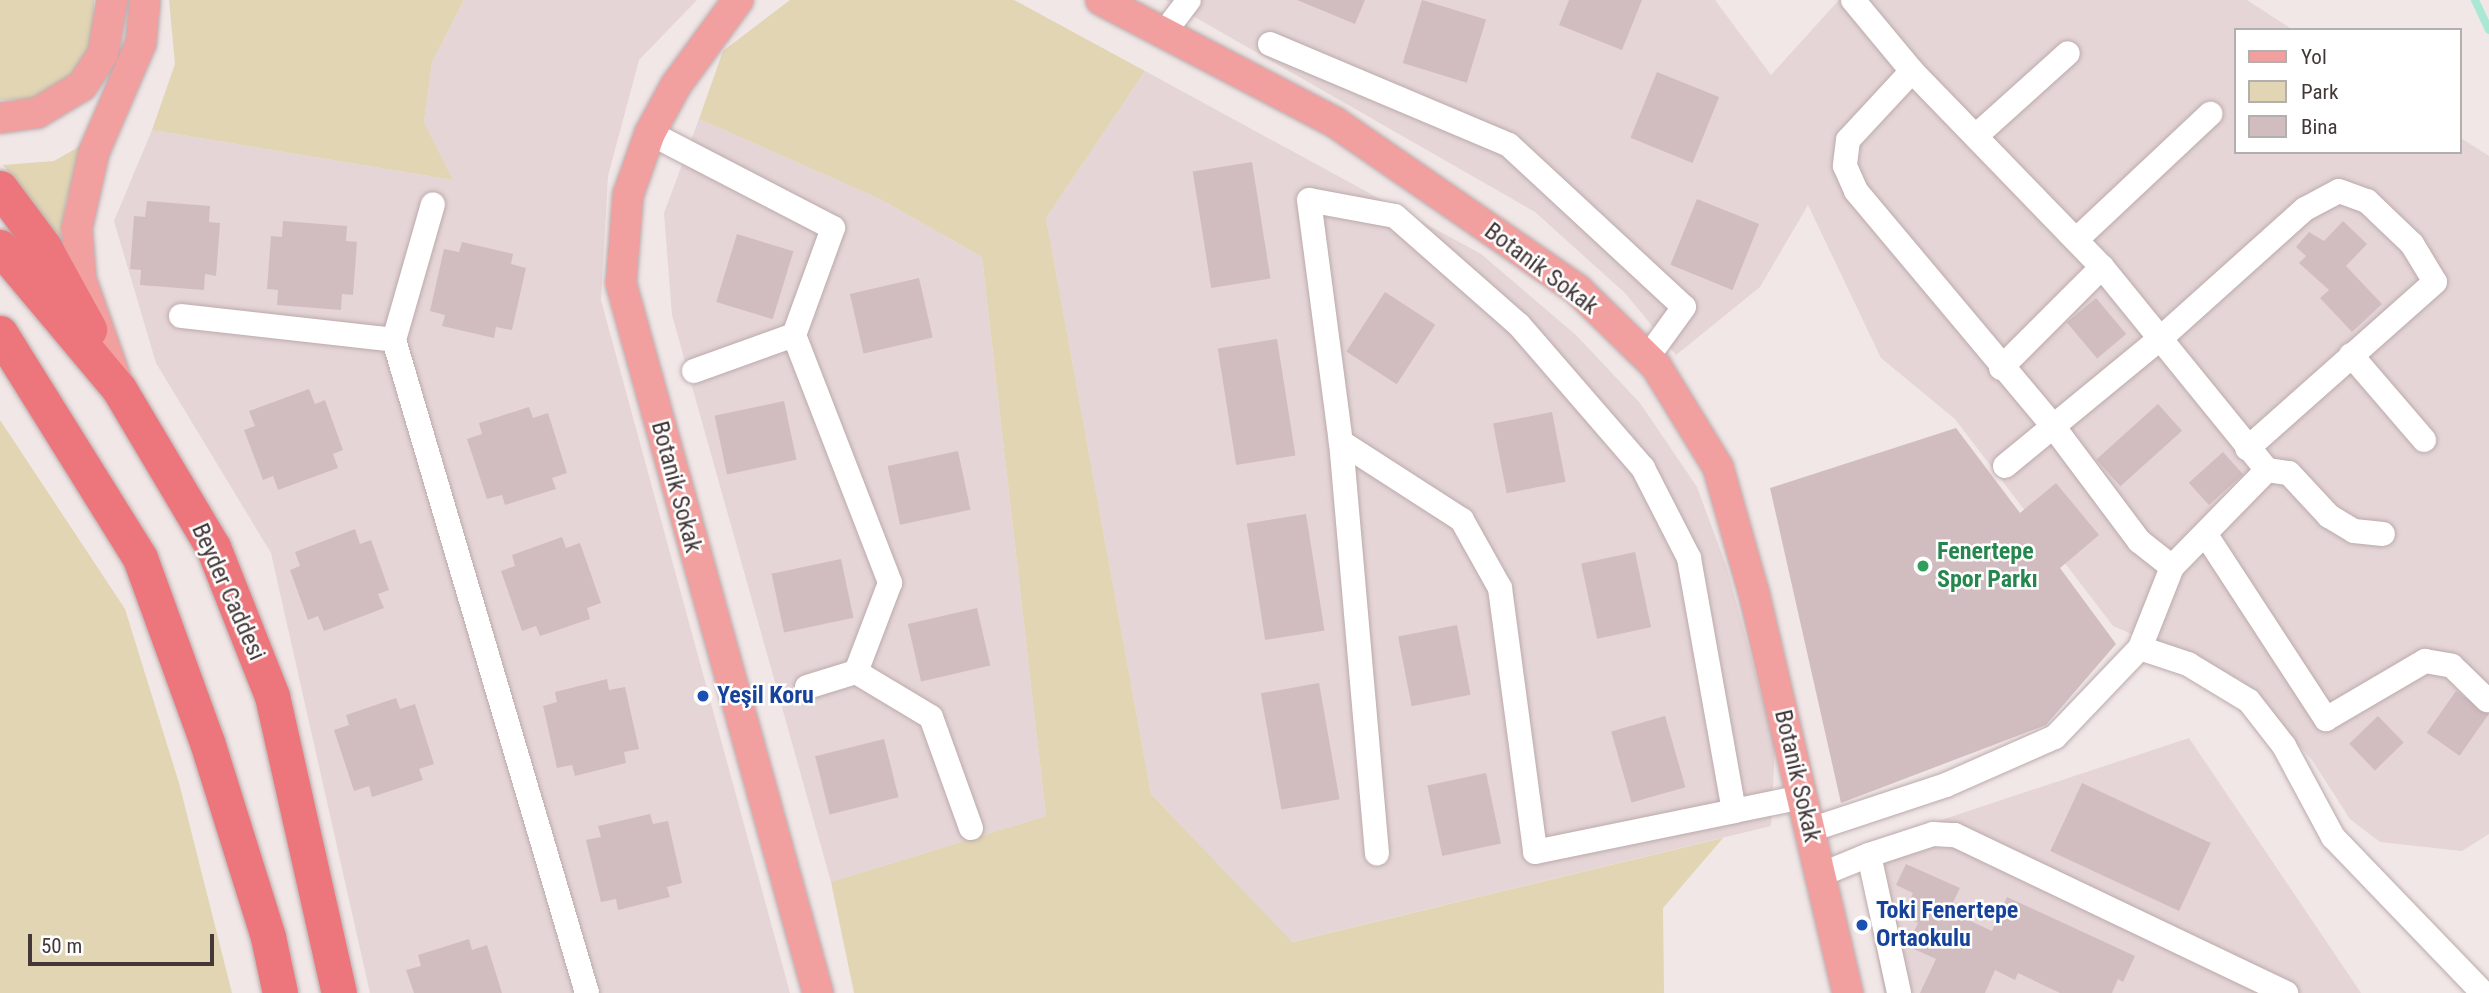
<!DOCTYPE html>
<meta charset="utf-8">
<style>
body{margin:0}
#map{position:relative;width:2489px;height:993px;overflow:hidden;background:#f1e7e7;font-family:"Roboto Condensed",sans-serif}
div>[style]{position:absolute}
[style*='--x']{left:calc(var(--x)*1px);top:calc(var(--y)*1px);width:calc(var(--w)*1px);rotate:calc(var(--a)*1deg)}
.residential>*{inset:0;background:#e5d5d6}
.green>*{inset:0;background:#e1d5b4}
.stream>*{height:8px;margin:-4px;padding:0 4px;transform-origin:4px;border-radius:4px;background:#aae7d4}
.building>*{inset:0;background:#d1bdc0;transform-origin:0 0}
.roads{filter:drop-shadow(0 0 2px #bcaaab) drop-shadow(0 0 2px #bcaaab)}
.minor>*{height:24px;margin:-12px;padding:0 12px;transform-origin:12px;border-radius:12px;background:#fff}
.major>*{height:30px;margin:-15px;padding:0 15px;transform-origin:15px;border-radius:15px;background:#f29f9f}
.highway>*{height:35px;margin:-17.5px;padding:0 17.5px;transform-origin:17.5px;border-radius:17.5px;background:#ed767c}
.dots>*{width:19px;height:19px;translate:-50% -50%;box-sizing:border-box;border:4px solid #fff;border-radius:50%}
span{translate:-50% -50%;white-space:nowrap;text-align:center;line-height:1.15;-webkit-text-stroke:5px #fff;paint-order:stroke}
.street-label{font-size:24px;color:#433738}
.leisure-label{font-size:24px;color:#27864d;font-weight:700}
.left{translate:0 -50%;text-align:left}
.transit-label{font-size:24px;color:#164399;font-weight:700}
.legend{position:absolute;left:2234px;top:28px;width:228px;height:126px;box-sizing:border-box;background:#fff;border:2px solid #b4afaf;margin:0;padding:9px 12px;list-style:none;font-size:21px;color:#433738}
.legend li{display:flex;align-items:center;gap:14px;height:35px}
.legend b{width:35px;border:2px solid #b4afaf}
.scale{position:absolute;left:28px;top:934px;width:186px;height:32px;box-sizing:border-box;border:4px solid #433738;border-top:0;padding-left:9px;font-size:21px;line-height:24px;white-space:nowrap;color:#433738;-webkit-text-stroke:5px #fff;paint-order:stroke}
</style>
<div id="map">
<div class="residential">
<i style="clip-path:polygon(464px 0,697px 0,639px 60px,608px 176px,601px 300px,790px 993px,370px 993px,271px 553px,156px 363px,114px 221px,152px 130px,453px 180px,424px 122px,432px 62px)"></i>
<i style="clip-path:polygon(1165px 0,1715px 0,1771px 75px,1839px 0,2247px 0,2293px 30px,2235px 30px,2235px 152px,2459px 152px,2459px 137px,2489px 156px,2489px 834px,2462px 851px,2380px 842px,2350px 819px,2312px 760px,2240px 680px,2113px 626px,1955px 419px,1881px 358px,1808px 205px,1760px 287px,1676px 355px,1625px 293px,1535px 212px)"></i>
<i style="clip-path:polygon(1145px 71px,1481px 254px,1576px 335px,1640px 403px,1697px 487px,1727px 568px,1775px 746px,1771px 826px,1291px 942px,1151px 794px,1046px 218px)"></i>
<i style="clip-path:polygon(699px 119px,880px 199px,982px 257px,1046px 816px,831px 882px,672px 315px,664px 213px)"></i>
<i style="clip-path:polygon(2189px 738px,2361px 993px,1884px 993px,1857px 848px)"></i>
</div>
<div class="green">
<i style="clip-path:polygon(0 0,94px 0,94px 48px,77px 73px,43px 99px,0 100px)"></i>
<i style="clip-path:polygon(169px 0,464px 0,432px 62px,424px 122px,453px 180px,152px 130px,175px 64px)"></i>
<i style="clip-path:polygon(790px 0,1014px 0,1145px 71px,1046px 218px,1151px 794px,1292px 942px,1723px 838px,1663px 908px,1664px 993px,854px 993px,831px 882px,1046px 816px,982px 257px,880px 199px,699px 119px,723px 51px)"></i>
<i style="clip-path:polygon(89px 141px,67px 198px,60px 242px,3px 165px,54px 161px)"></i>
<i style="clip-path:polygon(0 420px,125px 609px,179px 783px,232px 993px,0 993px)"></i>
</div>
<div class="stream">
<i style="--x:2475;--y:0;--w:33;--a:65"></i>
</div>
<div class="building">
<i style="clip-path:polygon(1297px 0,1365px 0,1355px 24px)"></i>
<i style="left:1422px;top:0;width:67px;height:66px;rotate:17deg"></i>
<i style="clip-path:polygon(1569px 0,1642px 0,1622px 50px,1559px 25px)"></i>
<i style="left:1657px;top:72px;width:67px;height:71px;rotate:22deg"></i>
<i style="left:1252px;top:162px;width:118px;height:60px;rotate:81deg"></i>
<i style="left:1697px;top:199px;width:67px;height:71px;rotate:22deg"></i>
<i style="clip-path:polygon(147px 201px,210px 206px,209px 222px,220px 223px,216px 276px,205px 274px,204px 290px,140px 285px,141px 270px,130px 269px,134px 216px,145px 217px)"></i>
<i style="clip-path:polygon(283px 221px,347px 226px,346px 241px,357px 242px,353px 295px,342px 294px,341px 310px,277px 305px,278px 290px,267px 289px,271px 236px,282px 237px)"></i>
<i style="clip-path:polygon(2343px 221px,2367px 244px,2346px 266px,2382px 304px,2352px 332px,2320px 298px,2329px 290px,2299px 263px,2306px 256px,2296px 247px,2309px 232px,2324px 241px)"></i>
<i style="left:737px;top:234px;width:59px;height:71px;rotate:17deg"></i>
<i style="clip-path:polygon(462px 242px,513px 254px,511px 264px,526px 268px,512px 330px,496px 327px,494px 338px,442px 326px,445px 315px,430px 311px,444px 249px,459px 252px)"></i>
<i style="left:919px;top:278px;width:61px;height:71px;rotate:77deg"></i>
<i style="left:1385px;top:292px;width:60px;height:71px;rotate:33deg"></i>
<i style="left:2096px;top:298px;width:47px;height:38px;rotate:50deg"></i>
<i style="left:1277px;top:339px;width:118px;height:60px;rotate:81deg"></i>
<i style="clip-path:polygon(309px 389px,315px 404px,325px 400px,343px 450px,333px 454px,338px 468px,278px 490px,273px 476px,263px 480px,244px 430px,255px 426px,249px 411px)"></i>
<i style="left:784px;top:401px;width:60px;height:71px;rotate:78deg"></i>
<i style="left:2158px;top:404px;width:36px;height:83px;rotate:48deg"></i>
<i style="clip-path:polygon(529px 407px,533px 418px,548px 413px,567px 473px,552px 478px,556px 489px,505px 505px,502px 495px,487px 499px,467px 439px,482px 434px,479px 423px)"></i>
<i style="left:1552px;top:412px;width:71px;height:60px;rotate:79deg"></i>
<i style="clip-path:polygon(1956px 428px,2020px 513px,2056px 483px,2099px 535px,2060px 568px,2116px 644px,2046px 725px,1841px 803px,1770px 488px)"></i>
<i style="left:958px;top:451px;width:60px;height:72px;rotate:78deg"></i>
<i style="left:2223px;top:452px;width:30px;height:46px;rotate:48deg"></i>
<i style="left:1306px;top:514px;width:118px;height:60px;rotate:81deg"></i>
<i style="clip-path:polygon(355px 529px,360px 544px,371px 540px,389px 590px,378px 594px,384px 608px,324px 631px,318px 616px,308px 620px,290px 570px,300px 566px,295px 552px)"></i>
<i style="clip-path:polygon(562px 537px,566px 548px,580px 543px,601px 603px,587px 608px,590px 619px,540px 636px,536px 626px,522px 631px,501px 571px,515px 566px,512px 555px)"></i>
<i style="left:1635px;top:552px;width:77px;height:55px;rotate:78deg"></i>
<i style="left:841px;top:559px;width:60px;height:71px;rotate:78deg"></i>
<i style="left:977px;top:608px;width:59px;height:71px;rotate:77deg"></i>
<i style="left:1457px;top:625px;width:71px;height:60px;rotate:79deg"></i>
<i style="clip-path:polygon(607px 679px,609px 690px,625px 687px,639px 749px,624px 752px,626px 763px,575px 776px,572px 765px,557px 768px,543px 706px,557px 702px,555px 692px)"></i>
<i style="left:1319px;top:683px;width:118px;height:59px;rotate:80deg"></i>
<i style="left:2456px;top:691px;width:40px;height:51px;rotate:35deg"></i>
<i style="clip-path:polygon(396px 698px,400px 709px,415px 704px,434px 764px,419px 769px,423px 780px,372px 797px,369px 786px,354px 791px,334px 730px,349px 725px,346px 715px)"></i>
<i style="left:1665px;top:716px;width:74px;height:56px;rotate:74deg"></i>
<i style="left:2378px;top:716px;width:37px;height:40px;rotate:46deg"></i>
<i style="left:884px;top:739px;width:60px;height:71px;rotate:76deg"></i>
<i style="left:1486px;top:773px;width:72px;height:60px;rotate:78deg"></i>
<i style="left:2082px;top:783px;width:142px;height:75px;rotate:25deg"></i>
<i style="clip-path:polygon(650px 814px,653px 824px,668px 821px,682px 883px,667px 887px,670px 897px,618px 910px,616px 899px,601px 902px,586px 840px,601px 837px,598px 826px)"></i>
<i style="clip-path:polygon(1906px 864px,1960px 888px,1949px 911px,1992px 931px,2007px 897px,2135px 956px,2123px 982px,2118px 979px,2112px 993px,2060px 993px,2018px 973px,2015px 980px,1995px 970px,1985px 993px,1920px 993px,1936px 959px,1907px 946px,1918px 923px,1903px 916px,1913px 893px,1896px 885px)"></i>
<i style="clip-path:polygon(469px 939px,472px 950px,487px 945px,502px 993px,414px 993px,406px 970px,421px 966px,418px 955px)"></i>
</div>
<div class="roads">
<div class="minor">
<i style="--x:1853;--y:0;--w:92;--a:50.3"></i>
<i style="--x:1912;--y:71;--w:273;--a:45.9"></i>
<i style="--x:2102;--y:267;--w:262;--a:50.9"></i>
<i style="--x:1164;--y:33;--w:41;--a:-52.9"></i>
<i style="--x:1270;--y:44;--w:259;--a:22.9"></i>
<i style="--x:1509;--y:145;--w:238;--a:42.8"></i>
<i style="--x:1684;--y:307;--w:63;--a:126"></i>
<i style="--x:1912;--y:71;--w:94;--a:132.8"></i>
<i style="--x:1848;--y:140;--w:26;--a:97"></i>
<i style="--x:1845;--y:166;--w:27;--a:66"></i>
<i style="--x:1856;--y:191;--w:307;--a:50"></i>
<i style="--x:2053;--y:426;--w:144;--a:53.2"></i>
<i style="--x:2139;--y:541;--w:42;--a:38.2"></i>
<i style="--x:650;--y:133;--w:206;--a:27.4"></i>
<i style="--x:833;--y:228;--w:114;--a:110"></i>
<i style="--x:794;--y:335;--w:266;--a:68.8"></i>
<i style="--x:890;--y:583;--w:95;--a:110.9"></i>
<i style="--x:856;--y:672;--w:87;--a:31"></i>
<i style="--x:931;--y:717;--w:118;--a:70.2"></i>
<i style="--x:1977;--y:135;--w:122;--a:-42"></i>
<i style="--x:2077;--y:239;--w:183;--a:-43.2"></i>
<i style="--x:181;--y:316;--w:214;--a:6.4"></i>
<i style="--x:394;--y:340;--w:681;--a:73.53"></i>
<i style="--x:394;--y:340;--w:141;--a:-74"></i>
<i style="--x:2351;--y:355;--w:112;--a:49.3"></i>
<i style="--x:2001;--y:368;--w:143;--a:-45"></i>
<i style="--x:694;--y:371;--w:106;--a:-19.8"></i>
<i style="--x:1341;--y:442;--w:413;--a:85"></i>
<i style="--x:2005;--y:466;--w:202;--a:-39.4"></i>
<i style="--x:2161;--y:338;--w:193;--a:-41.9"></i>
<i style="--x:2305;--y:209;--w:38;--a:-28"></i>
<i style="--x:2339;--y:191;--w:30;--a:20"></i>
<i style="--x:2367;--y:201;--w:62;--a:43.7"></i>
<i style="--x:2412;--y:244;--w:44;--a:58.8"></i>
<i style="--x:2435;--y:282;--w:251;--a:138.4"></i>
<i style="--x:2206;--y:535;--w:220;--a:56.9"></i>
<i style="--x:2326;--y:719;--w:115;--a:-30.4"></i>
<i style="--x:2425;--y:661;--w:27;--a:10"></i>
<i style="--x:2452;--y:666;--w:49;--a:44.2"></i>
<i style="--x:2140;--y:648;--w:87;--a:-68.4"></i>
<i style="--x:2172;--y:567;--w:136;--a:-45.6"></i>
<i style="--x:2267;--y:470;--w:22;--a:8"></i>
<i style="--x:2289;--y:473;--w:59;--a:47.1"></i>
<i style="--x:2329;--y:516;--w:29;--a:31"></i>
<i style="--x:2354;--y:531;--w:29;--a:6"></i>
<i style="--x:807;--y:687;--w:51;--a:-17"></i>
<i style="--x:1734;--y:811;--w:257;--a:-100.1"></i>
<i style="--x:1689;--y:558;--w:101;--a:-117.1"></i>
<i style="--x:1643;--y:468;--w:189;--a:-130.9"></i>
<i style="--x:1519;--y:325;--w:165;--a:-138.7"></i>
<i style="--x:1395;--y:216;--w:87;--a:-169.5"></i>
<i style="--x:1309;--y:200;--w:244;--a:82.5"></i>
<i style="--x:1341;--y:442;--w:144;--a:32.8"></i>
<i style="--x:1462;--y:520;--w:78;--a:60.8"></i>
<i style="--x:1500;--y:588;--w:266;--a:82.4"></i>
<i style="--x:1535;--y:852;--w:203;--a:-11.6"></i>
<i style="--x:1734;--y:811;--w:69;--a:-11.6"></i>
<i style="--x:1810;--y:830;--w:143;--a:-18.3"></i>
<i style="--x:1946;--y:785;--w:119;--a:-23.8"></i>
<i style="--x:2055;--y:737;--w:123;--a:-46.3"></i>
<i style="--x:2140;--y:648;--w:51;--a:18.4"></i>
<i style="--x:2188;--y:664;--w:71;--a:31.2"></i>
<i style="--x:2249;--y:701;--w:57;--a:52.1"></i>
<i style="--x:2284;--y:746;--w:103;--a:61.7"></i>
<i style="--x:2333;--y:837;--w:216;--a:46.1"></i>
<i style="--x:1869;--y:855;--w:67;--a:-18.2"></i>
<i style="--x:1933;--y:834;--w:22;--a:3"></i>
<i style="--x:1955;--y:835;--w:367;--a:25.5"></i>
<i style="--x:1820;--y:875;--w:53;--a:-22.2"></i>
<i style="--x:1869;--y:855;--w:141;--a:77.7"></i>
</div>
<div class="major">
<i style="--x:738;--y:0;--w:105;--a:126.1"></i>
<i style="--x:676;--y:85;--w:55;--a:118.4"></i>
<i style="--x:650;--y:133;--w:66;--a:109.5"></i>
<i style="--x:628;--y:195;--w:88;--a:94.5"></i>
<i style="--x:621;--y:283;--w:737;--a:74.49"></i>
<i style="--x:1101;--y:0;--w:265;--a:27.6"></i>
<i style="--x:1336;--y:123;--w:294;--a:34.6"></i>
<i style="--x:1578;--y:290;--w:109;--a:44.3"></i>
<i style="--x:1656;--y:366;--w:119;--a:58.5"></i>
<i style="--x:1718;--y:467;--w:131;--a:74.1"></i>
<i style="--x:1754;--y:593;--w:411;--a:76.8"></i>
<i style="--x:0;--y:118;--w:37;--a:-8"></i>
<i style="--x:37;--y:113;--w:52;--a:-31"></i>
<i style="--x:82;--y:86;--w:38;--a:-57"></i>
<i style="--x:103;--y:54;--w:55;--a:-80.5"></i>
<i style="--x:117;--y:382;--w:109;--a:-109.3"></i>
<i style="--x:81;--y:279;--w:51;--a:-94.5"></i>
<i style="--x:77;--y:228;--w:78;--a:-77.4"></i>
<i style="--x:94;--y:152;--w:119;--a:-66.7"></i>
<i style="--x:141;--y:43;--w:43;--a:-84.7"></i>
</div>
<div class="highway">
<i style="--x:0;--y:188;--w:74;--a:53.3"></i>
<i style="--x:44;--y:247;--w:94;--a:61.2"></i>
<i style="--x:0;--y:247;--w:185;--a:50"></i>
<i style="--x:119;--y:389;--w:184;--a:59.3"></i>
<i style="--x:213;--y:547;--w:160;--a:68.4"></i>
<i style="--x:272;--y:696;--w:304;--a:77.3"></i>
<i style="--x:0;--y:333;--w:265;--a:58.1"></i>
<i style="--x:140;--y:558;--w:196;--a:70"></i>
<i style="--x:207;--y:742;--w:204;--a:72.6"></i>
<i style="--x:268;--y:937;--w:57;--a:77.9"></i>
</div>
</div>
<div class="dots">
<i style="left:1923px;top:566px;background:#2e9e5b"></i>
<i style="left:703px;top:696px;background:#1a4fb4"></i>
<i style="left:1862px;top:925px;background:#1a4fb4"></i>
</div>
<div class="street-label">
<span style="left:1541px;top:269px;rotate:37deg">Botanik Sokak</span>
<span style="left:676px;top:487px;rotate:75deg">Botanik Sokak</span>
<span style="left:228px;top:592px;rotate:66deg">Beyder Caddesi</span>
<span style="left:1797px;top:776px;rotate:77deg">Botanik Sokak</span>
</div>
<div class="leisure-label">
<span class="left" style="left:1937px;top:566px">Fenertepe<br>Spor Parkı</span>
</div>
<div class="transit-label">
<span class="left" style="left:717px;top:696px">Yeşil Koru</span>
<span class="left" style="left:1876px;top:925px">Toki Fenertepe<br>Ortaokulu</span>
</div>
<ul class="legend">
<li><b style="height:9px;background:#f29f9f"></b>Yol</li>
<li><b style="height:19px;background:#e1d5b4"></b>Park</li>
<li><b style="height:19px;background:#d1bdc0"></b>Bina</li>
</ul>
<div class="scale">50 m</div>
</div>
